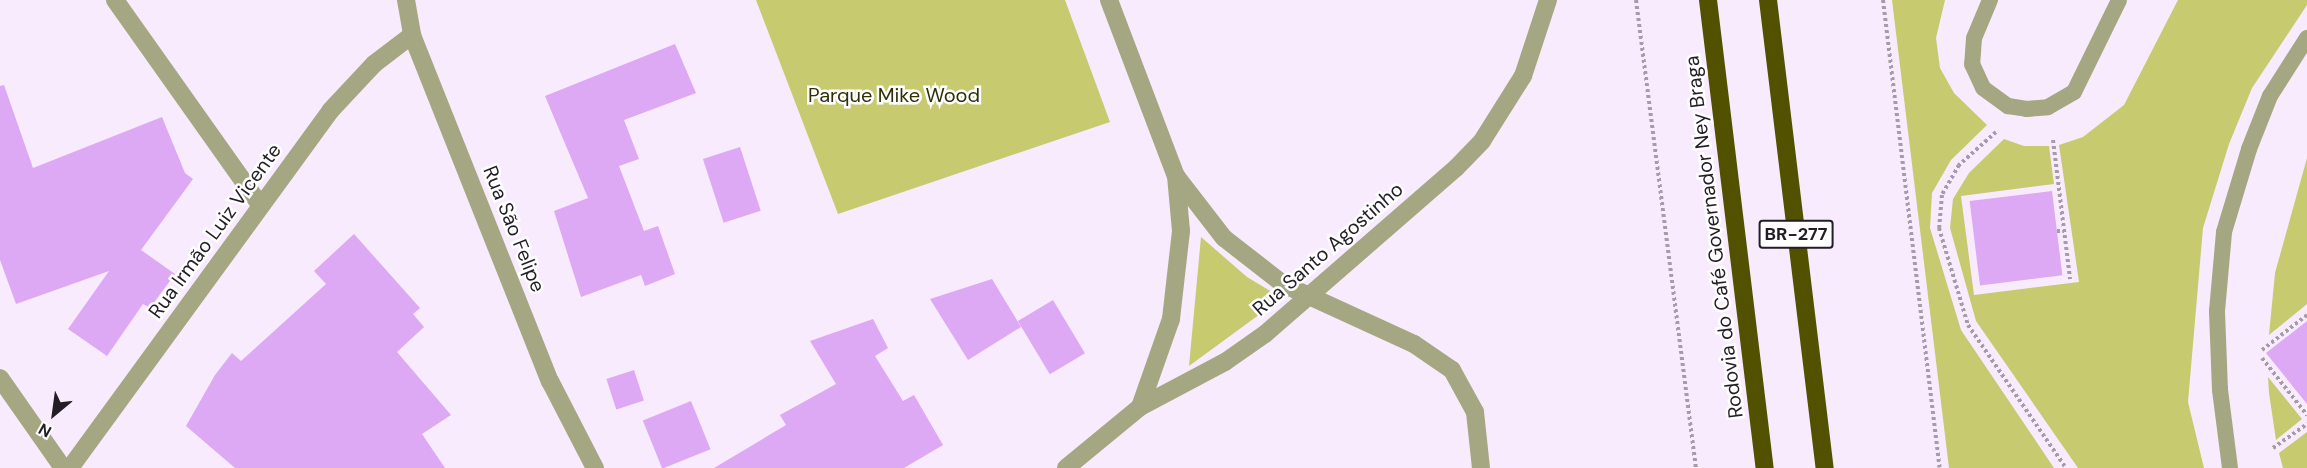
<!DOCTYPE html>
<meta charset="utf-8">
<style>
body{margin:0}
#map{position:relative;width:2307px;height:468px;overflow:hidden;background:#f8ebfd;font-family:"DM Sans",sans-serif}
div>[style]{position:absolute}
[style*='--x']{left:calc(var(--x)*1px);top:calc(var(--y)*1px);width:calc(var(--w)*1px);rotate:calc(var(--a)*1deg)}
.green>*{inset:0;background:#c7ca6e}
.building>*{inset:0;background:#dda9f4;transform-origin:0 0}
.path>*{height:4px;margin-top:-2px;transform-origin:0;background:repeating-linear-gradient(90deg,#a69ba9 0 3px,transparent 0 6px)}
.lane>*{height:16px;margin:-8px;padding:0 8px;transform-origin:8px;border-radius:8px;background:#a4a781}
.street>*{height:18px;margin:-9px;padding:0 9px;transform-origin:9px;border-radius:9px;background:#a4a781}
.highway>*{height:18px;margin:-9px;padding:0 9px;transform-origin:9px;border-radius:9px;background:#515100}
span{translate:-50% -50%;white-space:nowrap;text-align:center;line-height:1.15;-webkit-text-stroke:5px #fefefe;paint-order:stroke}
.shield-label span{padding:2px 4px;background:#fefefe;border:2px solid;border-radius:4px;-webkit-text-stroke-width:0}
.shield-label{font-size:18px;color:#231d25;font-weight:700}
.park-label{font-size:20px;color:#2f3007}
.street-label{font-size:20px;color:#231d25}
.north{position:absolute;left:24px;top:384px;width:60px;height:60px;-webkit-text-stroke:4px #fefefe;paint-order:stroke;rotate:209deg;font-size:16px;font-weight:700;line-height:24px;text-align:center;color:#231d25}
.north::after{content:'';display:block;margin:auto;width:21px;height:27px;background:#231d25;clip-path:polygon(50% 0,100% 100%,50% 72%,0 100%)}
</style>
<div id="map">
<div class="green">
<i style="clip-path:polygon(756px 0,1065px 0,1110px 122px,838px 214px)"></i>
<i style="clip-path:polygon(1892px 0,1945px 0,1936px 38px,1940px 68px,1954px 93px,1987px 125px,1951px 160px,1932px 193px,1930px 228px,1961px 330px,2054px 468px,1949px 468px)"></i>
<i style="clip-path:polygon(2178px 0,2307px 0,2307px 5px,2252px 88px,2229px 144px,2203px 228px,2188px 402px,2204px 468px,2078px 468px,1976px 321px,1950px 228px,1953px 199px,1969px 173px,2004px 139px,2024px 146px,2049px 146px,2054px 184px,1961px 196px,1974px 295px,2079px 282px,2059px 145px,2083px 137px,2124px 105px)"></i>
<i style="clip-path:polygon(2307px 158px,2307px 304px,2269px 335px,2275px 273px)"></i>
<i style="clip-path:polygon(1201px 237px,1247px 277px,1282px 298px,1189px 366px)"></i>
<i style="clip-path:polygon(2268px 377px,2302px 419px,2276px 440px,2269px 393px)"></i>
<i style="clip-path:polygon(2307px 432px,2307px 468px,2283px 468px,2279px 453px)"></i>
</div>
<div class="building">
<i style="clip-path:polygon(675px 44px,696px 93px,624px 120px,639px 159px,619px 166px,644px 231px,658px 226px,675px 274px,645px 286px,641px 275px,581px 297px,554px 211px,588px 198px,545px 96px)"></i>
<i style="clip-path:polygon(4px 85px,33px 168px,162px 117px,185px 173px,193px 179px,141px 250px,175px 274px,150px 308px,143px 304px,107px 356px,68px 329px,109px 271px,16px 304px,0 260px,0 86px)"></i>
<i style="left:740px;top:147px;width:67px;height:39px;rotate:72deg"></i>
<i style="left:2052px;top:191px;width:85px;height:83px;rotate:83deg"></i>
<i style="clip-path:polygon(354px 234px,420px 308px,413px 314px,424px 327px,397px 352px,451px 415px,422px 434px,445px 468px,235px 468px,186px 426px,215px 375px,232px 353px,241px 361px,326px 284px,314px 271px)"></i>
<i style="clip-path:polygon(992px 279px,1021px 327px,968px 360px,930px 299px)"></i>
<i style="left:1053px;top:300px;width:62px;height:41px;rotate:59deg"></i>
<i style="clip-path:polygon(873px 319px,888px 348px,875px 356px,903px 401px,914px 395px,943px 445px,904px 468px,714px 468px,786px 425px,780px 415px,836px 384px,810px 341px)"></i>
<i style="clip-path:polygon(2307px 321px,2307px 404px,2266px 353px)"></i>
<i style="left:634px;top:370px;width:32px;height:29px;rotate:72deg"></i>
<i style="left:691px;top:401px;width:52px;height:52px;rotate:68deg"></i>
</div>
<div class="path">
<i style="--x:1636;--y:0;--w:472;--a:82.7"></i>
<i style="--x:1883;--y:0;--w:471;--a:83.1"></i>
<i style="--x:1996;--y:132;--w:50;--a:138.3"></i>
<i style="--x:1959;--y:165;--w:34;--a:120"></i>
<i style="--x:1942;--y:195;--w:33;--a:95"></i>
<i style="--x:1939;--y:228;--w:101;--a:73.4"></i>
<i style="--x:1968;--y:325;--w:173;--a:55.6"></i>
<i style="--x:2053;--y:140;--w:140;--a:83"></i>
<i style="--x:2057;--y:231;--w:7;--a:0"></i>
<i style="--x:2262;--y:350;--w:57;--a:-37.9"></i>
<i style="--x:2262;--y:358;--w:73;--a:51.7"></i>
<i style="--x:2273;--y:448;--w:42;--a:-35.2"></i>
</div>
<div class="lane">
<i style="--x:1990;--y:0;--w:41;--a:112.8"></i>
<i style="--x:1974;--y:38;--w:26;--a:94"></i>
<i style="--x:1972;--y:64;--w:26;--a:65"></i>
<i style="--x:1983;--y:88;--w:31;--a:36"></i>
<i style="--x:2008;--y:106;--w:19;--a:9"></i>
<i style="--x:2027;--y:109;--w:21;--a:-5"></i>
<i style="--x:2048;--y:107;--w:30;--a:-30"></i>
<i style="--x:2074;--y:92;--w:102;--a:-63.9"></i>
<i style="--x:2230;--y:468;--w:79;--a:-97.3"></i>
<i style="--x:2220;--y:390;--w:79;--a:-92.2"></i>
<i style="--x:2217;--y:311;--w:79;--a:-84.9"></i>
<i style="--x:2224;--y:232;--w:87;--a:-73.2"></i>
<i style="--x:2249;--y:149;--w:57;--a:-68.4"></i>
<i style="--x:2270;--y:96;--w:69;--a:-57.5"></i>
</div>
<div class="street">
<i style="--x:115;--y:0;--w:252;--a:54.7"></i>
<i style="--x:406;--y:0;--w:36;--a:80"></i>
<i style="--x:412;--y:35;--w:373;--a:68.3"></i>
<i style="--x:550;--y:381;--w:98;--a:62.7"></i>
<i style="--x:1109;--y:0;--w:188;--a:69.2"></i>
<i style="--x:1176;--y:176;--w:55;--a:84.8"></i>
<i style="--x:1181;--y:231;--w:89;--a:96.5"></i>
<i style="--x:1171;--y:319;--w:93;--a:109.4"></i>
<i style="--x:1176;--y:176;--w:78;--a:52.3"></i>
<i style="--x:1224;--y:238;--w:75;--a:37.9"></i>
<i style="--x:1283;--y:284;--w:144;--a:24.6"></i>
<i style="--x:1414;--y:344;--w:46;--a:34.4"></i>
<i style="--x:1452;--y:370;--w:48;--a:61.3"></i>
<i style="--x:1475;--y:412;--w:56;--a:83.9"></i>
<i style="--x:0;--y:378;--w:110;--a:55"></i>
<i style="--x:70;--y:468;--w:443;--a:-53.9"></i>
<i style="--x:331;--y:110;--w:63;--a:-46.9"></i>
<i style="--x:374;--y:64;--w:48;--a:-37.3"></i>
<i style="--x:1066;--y:468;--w:96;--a:-39.5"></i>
<i style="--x:1140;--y:407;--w:96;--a:-27.9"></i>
<i style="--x:1225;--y:362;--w:49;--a:-35"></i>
<i style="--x:1265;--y:334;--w:253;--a:-41"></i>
<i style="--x:1456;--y:168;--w:37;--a:-46"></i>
<i style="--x:1482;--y:141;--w:77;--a:-57.8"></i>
<i style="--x:1523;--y:76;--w:80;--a:-71.8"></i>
</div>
<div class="highway">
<i style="--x:1708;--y:0;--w:471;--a:83.1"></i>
<i style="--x:1768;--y:0;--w:471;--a:83.1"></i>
</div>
<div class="shield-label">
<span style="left:1796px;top:234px">BR-277</span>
</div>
<div class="park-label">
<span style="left:894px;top:95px">Parque Mike Wood</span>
</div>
<div class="street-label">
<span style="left:514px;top:229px;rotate:68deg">Rua São Felipe</span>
<span style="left:215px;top:231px;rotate:-54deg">Rua Irmão Luiz Vicente</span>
<span style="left:1714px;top:237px;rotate:-97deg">Rodovia do Café Governador Ney Braga</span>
<span style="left:1328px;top:249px;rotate:-41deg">Rua Santo Agostinho</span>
</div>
<div class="north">N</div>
</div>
